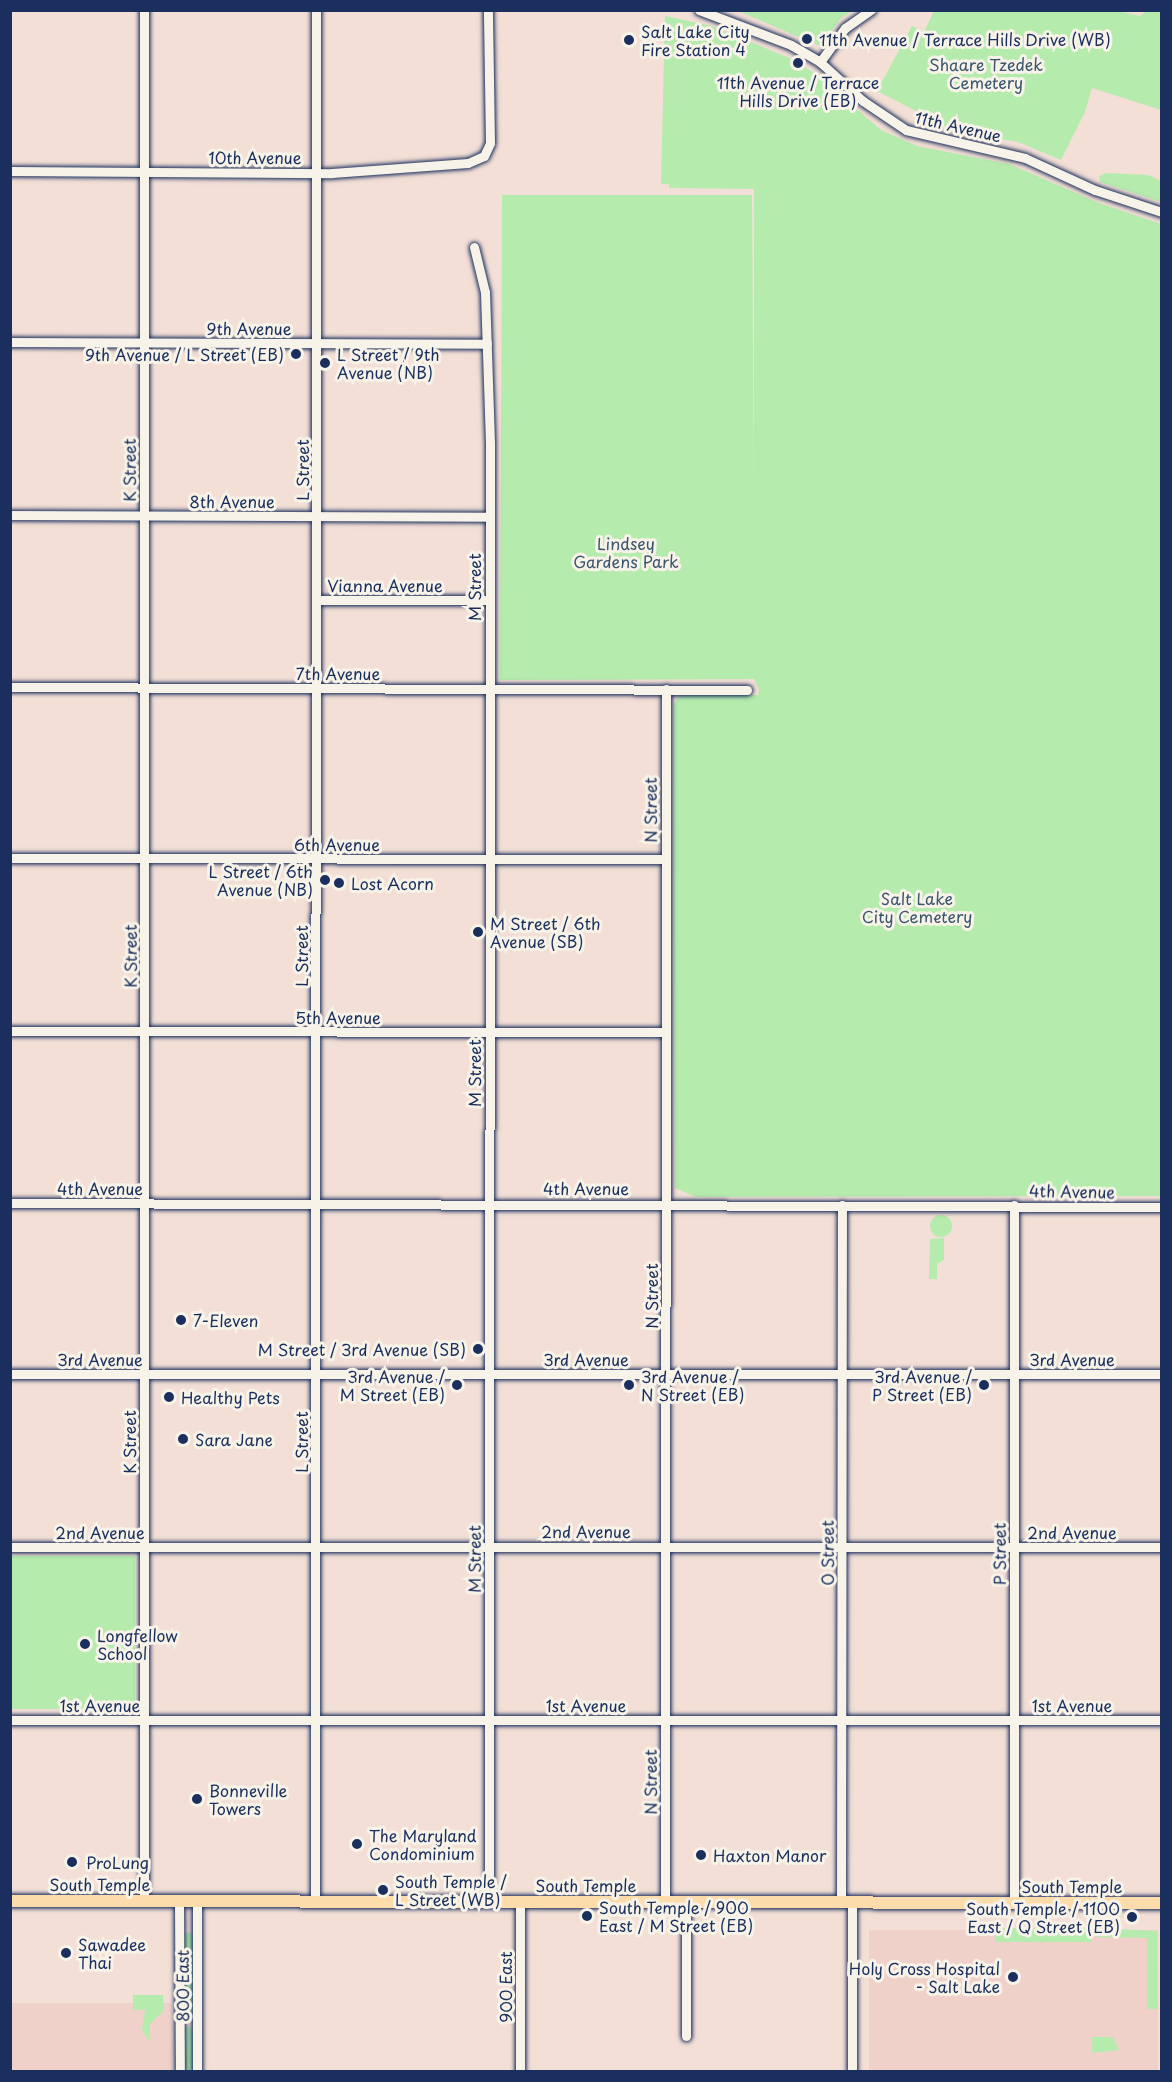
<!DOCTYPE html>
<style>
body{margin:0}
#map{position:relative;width:1172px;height:2082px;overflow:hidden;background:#f3dfd6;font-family:"Playpen Sans",sans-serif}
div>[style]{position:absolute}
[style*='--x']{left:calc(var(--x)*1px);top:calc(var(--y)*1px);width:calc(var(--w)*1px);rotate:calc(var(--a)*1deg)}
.built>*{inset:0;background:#f0d1ca;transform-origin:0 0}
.green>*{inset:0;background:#b5ebad;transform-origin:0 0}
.round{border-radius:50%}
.roads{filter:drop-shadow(0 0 2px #1b2f5e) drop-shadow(0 0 2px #1b2f5e)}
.minor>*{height:9px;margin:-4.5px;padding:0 4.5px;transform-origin:4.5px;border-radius:4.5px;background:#f7f3e8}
.major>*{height:12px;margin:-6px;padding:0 6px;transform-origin:6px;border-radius:6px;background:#fddcac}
.dots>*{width:16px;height:16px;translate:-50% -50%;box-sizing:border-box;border:3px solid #f7f3e8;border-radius:50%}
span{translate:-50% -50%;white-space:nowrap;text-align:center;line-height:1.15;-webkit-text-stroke:6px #f7f3e8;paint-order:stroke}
.poi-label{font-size:16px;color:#1b2f5e}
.left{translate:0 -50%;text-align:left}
.right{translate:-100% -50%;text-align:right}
.park-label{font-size:16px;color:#3a556e}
.street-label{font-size:16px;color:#1b2f5e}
.frame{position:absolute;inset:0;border:12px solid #1b2f5e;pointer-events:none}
</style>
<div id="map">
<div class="built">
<i style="left:869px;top:1930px;width:289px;height:142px"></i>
<i style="left:11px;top:2003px;width:161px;height:69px"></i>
</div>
<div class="green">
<i style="clip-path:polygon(1114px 10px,1140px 16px,1146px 11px,1161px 11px,1161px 110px,1092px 88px,1085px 112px,1061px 160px,1018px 142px,957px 132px,877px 91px,912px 26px,924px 32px,934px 11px)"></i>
<i style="clip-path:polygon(738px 11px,852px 11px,841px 18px,820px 46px)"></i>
<i style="clip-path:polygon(665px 16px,712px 26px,794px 60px,814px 73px,881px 130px,917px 146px,1009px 164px,1099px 203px,1161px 224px,1161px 1196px,696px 1197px,675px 1188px,673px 706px,680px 695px,758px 695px,759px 690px,754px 679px,500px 680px,502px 195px,752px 195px,754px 499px,754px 189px,669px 188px,669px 184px,661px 184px)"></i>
<i style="clip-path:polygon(1106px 173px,1148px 175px,1161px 181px,1161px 202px,1100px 182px,1099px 176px)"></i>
<i class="round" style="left:930px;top:1215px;width:22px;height:22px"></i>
<i style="clip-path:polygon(944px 1238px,944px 1260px,937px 1264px,937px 1279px,929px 1279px,930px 1239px)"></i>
<i style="left:135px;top:1556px;width:153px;height:124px;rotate:90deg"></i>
<i style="left:995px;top:1928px;width:96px;height:14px"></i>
<i style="clip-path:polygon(1098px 1928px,1157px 1931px,1158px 2009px,1147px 2009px,1147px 1938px,1098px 1937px)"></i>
<i style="clip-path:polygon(188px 1932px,193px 1934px,193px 2013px,189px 2016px,184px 2013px,183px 1935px)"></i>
<i style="clip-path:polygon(133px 1995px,163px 1995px,164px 2010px,150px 2024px,150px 2043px,142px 2030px,145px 2010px,133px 2010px)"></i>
<i style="clip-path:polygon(189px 2026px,193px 2031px,193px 2071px,183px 2072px,184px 2028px)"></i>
<i style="clip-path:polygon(1092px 2037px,1113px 2037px,1119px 2050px,1092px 2053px)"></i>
</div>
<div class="roads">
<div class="minor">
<i style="--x:699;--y:10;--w:98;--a:20.8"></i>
<i style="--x:791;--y:45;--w:34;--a:30"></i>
<i style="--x:820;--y:62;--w:58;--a:42.2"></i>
<i style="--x:863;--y:101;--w:52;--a:34"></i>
<i style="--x:906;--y:130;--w:122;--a:13.2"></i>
<i style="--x:1025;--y:158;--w:77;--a:24.6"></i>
<i style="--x:1095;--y:190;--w:71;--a:18.2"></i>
<i style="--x:820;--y:62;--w:42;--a:-53.7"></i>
<i style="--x:845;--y:28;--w:32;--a:-35"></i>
<i style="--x:10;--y:171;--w:322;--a:0.4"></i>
<i style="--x:332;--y:173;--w:136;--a:-4.2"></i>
<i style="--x:468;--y:163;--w:17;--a:-24"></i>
<i style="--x:484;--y:156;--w:14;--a:-65"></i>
<i style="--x:490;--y:143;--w:133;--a:-90.9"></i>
<i style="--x:474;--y:247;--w:46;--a:76.3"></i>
<i style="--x:485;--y:292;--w:152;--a:88.1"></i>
<i style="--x:490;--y:444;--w:1457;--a:90.04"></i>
<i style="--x:10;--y:342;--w:477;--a:0.2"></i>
<i style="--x:10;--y:515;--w:479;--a:0.2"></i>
<i style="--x:316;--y:600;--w:173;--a:0"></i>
<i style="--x:10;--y:687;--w:737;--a:0.23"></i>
<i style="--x:10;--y:858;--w:654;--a:0.09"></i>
<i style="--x:10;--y:1031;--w:655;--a:0.09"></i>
<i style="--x:10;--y:1203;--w:1152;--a:0.2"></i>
<i style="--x:1014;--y:1205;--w:697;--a:90"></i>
<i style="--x:10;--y:1374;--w:1152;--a:0"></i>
<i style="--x:10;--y:1547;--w:1152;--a:0"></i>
<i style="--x:10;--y:1720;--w:1152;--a:0"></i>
<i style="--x:144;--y:1901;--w:1891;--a:-90"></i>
<i style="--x:179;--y:1901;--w:171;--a:89.7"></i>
<i style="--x:197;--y:1901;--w:171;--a:90"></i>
<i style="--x:315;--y:1901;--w:1891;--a:-89.97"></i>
<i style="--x:520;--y:1902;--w:170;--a:90"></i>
<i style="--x:665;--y:1902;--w:1213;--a:-89.95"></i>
<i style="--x:686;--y:1902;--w:134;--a:90"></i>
<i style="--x:841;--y:1902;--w:697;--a:-89.92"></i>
<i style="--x:852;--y:2072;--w:170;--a:-90"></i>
</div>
<div class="major">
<i style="--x:10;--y:1901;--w:1152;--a:0.1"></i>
</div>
</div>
<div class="dots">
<i style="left:807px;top:39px;background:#1b2f5e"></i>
<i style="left:629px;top:40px;background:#1b2f5e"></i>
<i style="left:798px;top:63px;background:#1b2f5e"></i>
<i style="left:296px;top:354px;background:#1b2f5e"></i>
<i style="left:325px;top:363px;background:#1b2f5e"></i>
<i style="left:325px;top:880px;background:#1b2f5e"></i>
<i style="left:339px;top:883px;background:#1b2f5e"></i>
<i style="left:478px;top:932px;background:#1b2f5e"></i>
<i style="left:181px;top:1320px;background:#1b2f5e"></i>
<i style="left:478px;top:1349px;background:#1b2f5e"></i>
<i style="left:457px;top:1385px;background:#1b2f5e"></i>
<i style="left:629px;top:1385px;background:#1b2f5e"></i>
<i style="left:984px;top:1385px;background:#1b2f5e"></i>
<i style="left:169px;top:1397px;background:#1b2f5e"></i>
<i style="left:183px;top:1439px;background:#1b2f5e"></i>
<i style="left:85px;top:1644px;background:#1b2f5e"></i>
<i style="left:197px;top:1799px;background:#1b2f5e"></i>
<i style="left:357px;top:1844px;background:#1b2f5e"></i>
<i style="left:701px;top:1855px;background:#1b2f5e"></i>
<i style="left:72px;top:1862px;background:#1b2f5e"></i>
<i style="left:383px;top:1890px;background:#1b2f5e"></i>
<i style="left:587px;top:1916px;background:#1b2f5e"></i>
<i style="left:1132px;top:1917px;background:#1b2f5e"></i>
<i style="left:66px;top:1953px;background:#1b2f5e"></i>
<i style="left:1013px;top:1977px;background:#1b2f5e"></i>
</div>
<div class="poi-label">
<span class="left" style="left:641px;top:40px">Salt Lake City<br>Fire Station 4</span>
<span class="left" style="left:819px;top:39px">11th Avenue / Terrace Hills Drive (WB)</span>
<span style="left:798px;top:91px">11th Avenue / Terrace<br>Hills Drive (EB)</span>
<span class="right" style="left:284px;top:354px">9th Avenue / L Street (EB)</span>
<span class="left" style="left:337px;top:363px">L Street / 9th<br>Avenue (NB)</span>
<span class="right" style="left:313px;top:880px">L Street / 6th<br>Avenue (NB)</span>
<span class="left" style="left:351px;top:883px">Lost Acorn</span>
<span class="left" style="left:490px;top:932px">M Street / 6th<br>Avenue (SB)</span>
<span class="left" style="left:193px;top:1320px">7-Eleven</span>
<span class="right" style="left:466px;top:1349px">M Street / 3rd Avenue (SB)</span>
<span class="right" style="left:445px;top:1385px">3rd Avenue /<br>M Street (EB)</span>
<span class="left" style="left:641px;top:1385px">3rd Avenue /<br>N Street (EB)</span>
<span class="right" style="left:972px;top:1385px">3rd Avenue /<br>P Street (EB)</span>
<span class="left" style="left:181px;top:1397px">Healthy Pets</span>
<span class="left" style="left:195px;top:1439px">Sara Jane</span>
<span class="left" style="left:97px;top:1644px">Longfellow<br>School</span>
<span class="left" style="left:209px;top:1799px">Bonneville<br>Towers</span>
<span class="left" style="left:369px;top:1844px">The Maryland<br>Condominium</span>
<span class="left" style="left:713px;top:1855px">Haxton Manor</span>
<span class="left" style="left:86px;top:1862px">ProLung</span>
<span class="left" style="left:395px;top:1890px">South Temple /<br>L Street (WB)</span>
<span class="left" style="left:599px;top:1916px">South Temple / 900<br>East / M Street (EB)</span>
<span class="right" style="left:1120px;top:1917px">South Temple / 1100<br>East / Q Street (EB)</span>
<span class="left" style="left:78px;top:1953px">Sawadee<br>Thai</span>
<span class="right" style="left:1000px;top:1977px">Holy Cross Hospital<br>- Salt Lake</span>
</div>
<div class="park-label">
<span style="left:986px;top:73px">Shaare Tzedek<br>Cemetery</span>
<span style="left:626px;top:552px">Lindsey<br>Gardens Park</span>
<span style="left:917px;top:907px">Salt Lake<br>City Cemetery</span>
</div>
<div class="street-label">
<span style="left:958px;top:126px;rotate:13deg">11th Avenue</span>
<span style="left:255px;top:157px">10th Avenue</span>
<span style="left:249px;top:328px">9th Avenue</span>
<span style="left:129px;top:470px;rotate:-90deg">K Street</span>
<span style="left:302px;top:470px;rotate:-90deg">L Street</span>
<span style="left:232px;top:501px">8th Avenue</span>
<span style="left:385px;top:585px">Vianna Avenue</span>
<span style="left:474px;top:587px;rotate:-90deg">M Street</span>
<span style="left:338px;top:673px">7th Avenue</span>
<span style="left:650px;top:810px;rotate:-90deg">N Street</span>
<span style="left:337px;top:844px">6th Avenue</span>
<span style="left:130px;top:956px;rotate:-90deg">K Street</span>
<span style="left:301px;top:956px;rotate:-90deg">L Street</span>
<span style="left:338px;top:1017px">5th Avenue</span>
<span style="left:474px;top:1073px;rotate:-90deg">M Street</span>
<span style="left:100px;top:1188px">4th Avenue</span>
<span style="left:586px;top:1188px">4th Avenue</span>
<span style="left:1072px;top:1191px;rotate:1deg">4th Avenue</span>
<span style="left:651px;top:1296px;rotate:-90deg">N Street</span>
<span style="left:100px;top:1359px">3rd Avenue</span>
<span style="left:586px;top:1359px">3rd Avenue</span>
<span style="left:1072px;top:1359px">3rd Avenue</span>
<span style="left:129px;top:1442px;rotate:-90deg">K Street</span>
<span style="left:301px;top:1442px;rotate:-90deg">L Street</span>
<span style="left:586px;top:1531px">2nd Avenue</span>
<span style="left:100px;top:1532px">2nd Avenue</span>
<span style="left:1072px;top:1532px">2nd Avenue</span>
<span style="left:827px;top:1553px;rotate:-90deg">O Street</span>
<span style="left:999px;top:1554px;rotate:-90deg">P Street</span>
<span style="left:474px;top:1559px;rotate:-90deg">M Street</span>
<span style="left:100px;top:1705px">1st Avenue</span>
<span style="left:586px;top:1705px">1st Avenue</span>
<span style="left:1072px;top:1705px">1st Avenue</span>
<span style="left:650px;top:1782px;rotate:-90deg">N Street</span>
<span style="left:100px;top:1884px">South Temple</span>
<span style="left:586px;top:1885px">South Temple</span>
<span style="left:1072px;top:1886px">South Temple</span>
<span style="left:182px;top:1986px;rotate:-90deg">800 East</span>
<span style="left:505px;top:1987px;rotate:-90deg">900 East</span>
</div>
<div class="frame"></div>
</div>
